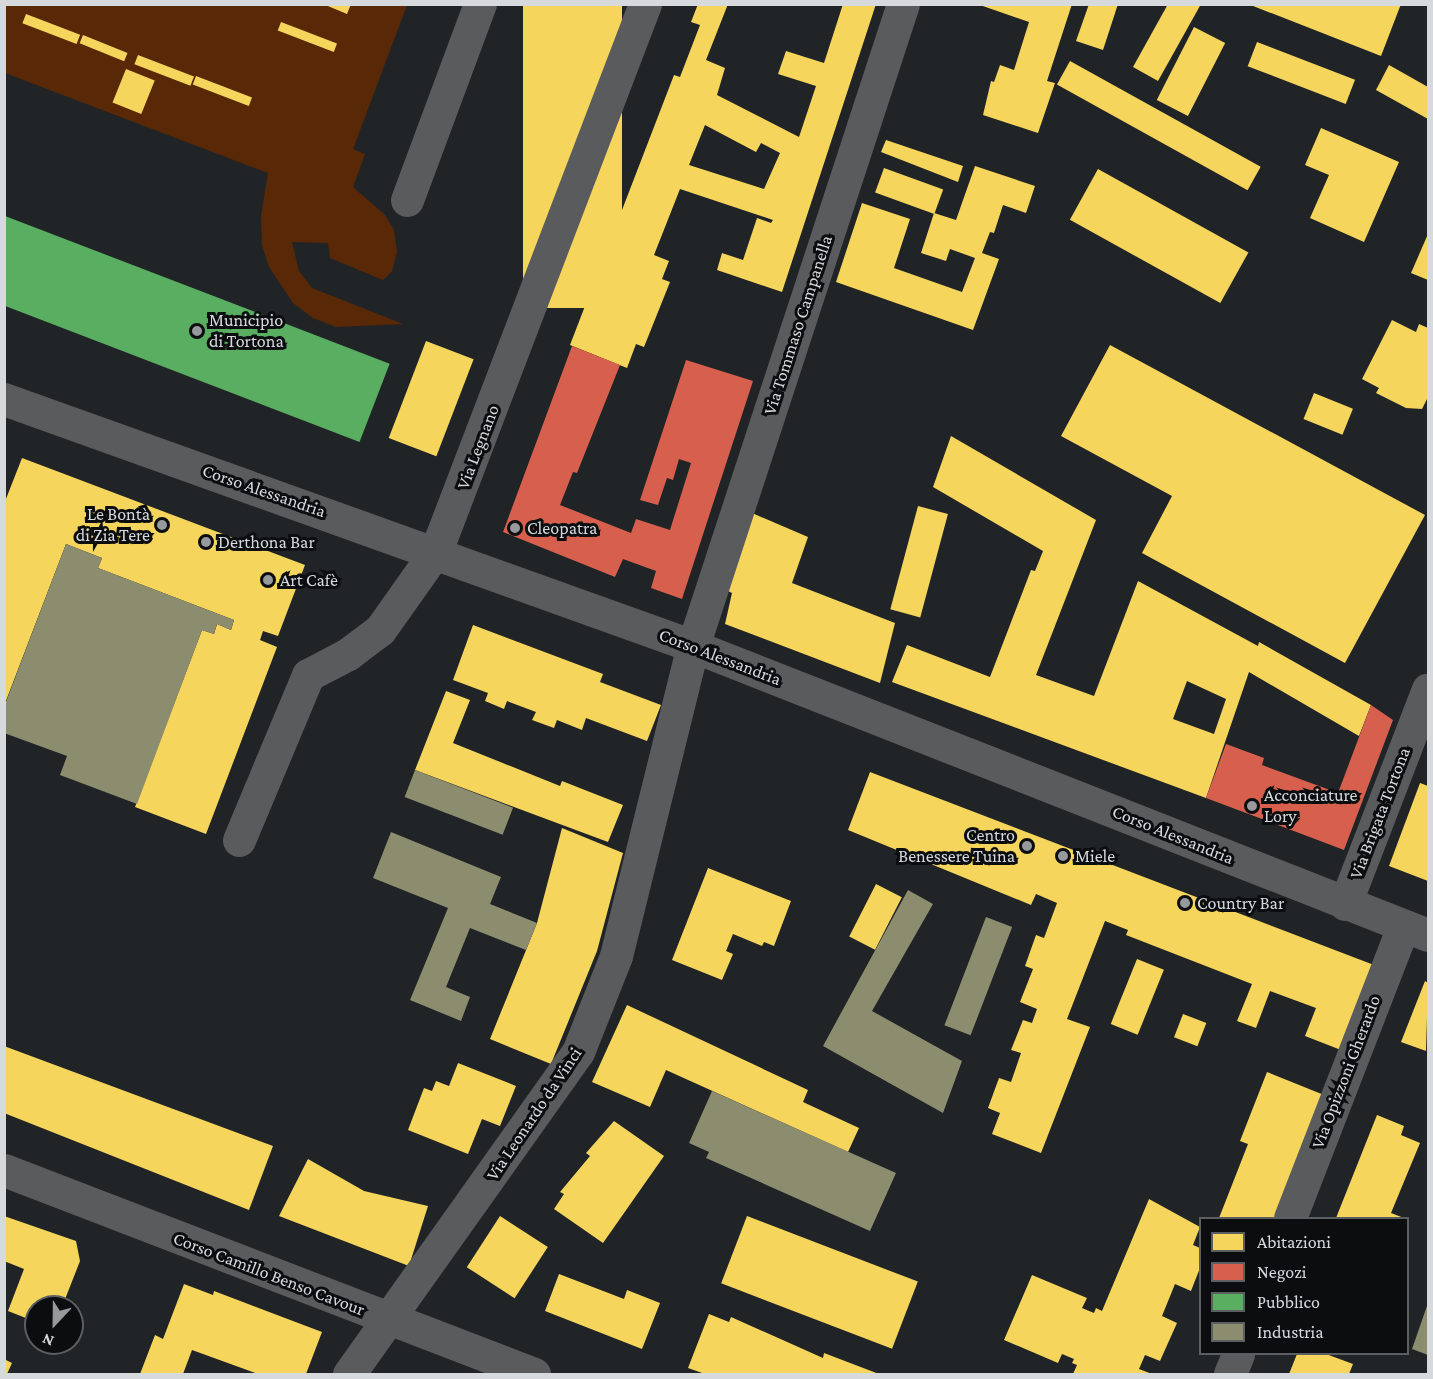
<!DOCTYPE html>
<meta charset="utf-8">
<style>
body{margin:0}
#map{position:relative;width:1433px;height:1379px;overflow:hidden;background:#212426;font-family:"Crimson Pro",serif}
div>[style]{position:absolute}
[style*='--x']{left:calc(var(--x)*1px);top:calc(var(--y)*1px);width:calc(var(--w)*1px);rotate:calc(var(--a)*1deg)}
.green>*{inset:0;background:#592807}
.homes>*{inset:0;background:#f6d55c;transform-origin:0 0}
.shops>*{inset:0;background:#d6604d}
.public>*{inset:0;background:#5aae61;transform-origin:0 0}
.industry>*{inset:0;background:#8c8c6e;transform-origin:0 0}
.minor>*{height:33px;margin:-16.5px;padding:0 16.5px;transform-origin:16.5px;border-radius:16.5px;background:#5a5b5c}
.dots>*{width:16px;height:16px;translate:-50% -50%;box-sizing:border-box;border:3px solid #0b0d0f;border-radius:50%}
span{translate:-50% -50%;white-space:nowrap;text-align:center;line-height:1.15;-webkit-text-stroke:6px #0b0d0f;paint-order:stroke}
.poi-label{font-size:18px;color:#d6dadd}
.left{translate:0 -50%;text-align:left}
.right{translate:-100% -50%;text-align:right}
.street-label{font-size:18px;color:#d6dadd}
.frame{position:absolute;inset:0;border:6px solid #d6dadd;pointer-events:none}
.legend{position:absolute;left:1199px;top:1217px;width:210px;height:138px;box-sizing:border-box;background:#0b0d0f;border:2px solid #5c5f61;margin:0;padding:8px 10px;list-style:none;font-size:18px;color:#d6dadd}
.legend li{display:flex;align-items:center;gap:12px;height:30px}
.legend b{width:30px;border:2px solid #5c5f61}
.north{position:absolute;left:24px;top:1295px;width:60px;height:60px;box-sizing:border-box;background:#0b0d0f;border:2px solid #5c5f61;border-radius:50%;rotate:202deg;font-size:16px;font-weight:700;line-height:24px;text-align:center;color:#d6dadd}
.north::after{content:'';display:block;margin:auto;width:21px;height:27px;background:#979a9d;clip-path:polygon(50% 0,100% 100%,50% 72%,0 100%)}
</style>
<div id="map">
<div class="green">
<i style="clip-path:polygon(4px 5px,407px 5px,353px 149px,365px 154px,353px 187px,385px 215px,394px 230px,397px 252px,392px 271px,383px 280px,330px 258px,328px 243px,292px 242px,299px 271px,312px 288px,403px 324px,336px 327px,313px 318px,293px 303px,269px 267px,262px 245px,261px 216px,268px 173px,5px 73px)"></i>
</div>
<div class="homes">
<i style="clip-path:polygon(323px 4px,351px 4px,347px 14px)"></i>
<i style="left:523px;top:4px;width:99px;height:304px"></i>
<i style="clip-path:polygon(evenodd,698px 4px,728px 4px,706px 60px,725px 68px,717px 95px,799px 137px,816px 86px,778px 74px,786px 51px,824px 63px,843px 4px,876px 4px,782px 292px,717px 270px,722px 253px,743px 260px,757px 218px,771px 223px,773px 220px,680px 189px,654px 255px,669px 261px,662px 279px,670px 282px,644px 347px,636px 344px,627px 368px,570px 345px,674px 75px,680px 77px,700px 25px,691px 22px,698px 4px,705px 125px,756px 152px,761px 143px,780px 153px,764px 189px,689px 165px,705px 125px)"></i>
<i style="clip-path:polygon(977px 4px,1072px 4px,1047px 81px,1055px 83px,1038px 133px,983px 115px,991px 81px,994px 82px,1000px 65px,1014px 70px,1029px 22px)"></i>
<i style="clip-path:polygon(1089px 4px,1118px 4px,1103px 50px,1076px 41px)"></i>
<i style="clip-path:polygon(1168px 4px,1201px 4px,1158px 81px,1133px 67px)"></i>
<i style="clip-path:polygon(1248px 4px,1401px 4px,1381px 56px)"></i>
<i style="left:26px;top:14px;width:58px;height:10px;rotate:21deg"></i>
<i style="left:281px;top:22px;width:60px;height:9px;rotate:21deg"></i>
<i style="left:1194px;top:27px;width:35px;height:82px;rotate:27deg"></i>
<i style="left:83px;top:35px;width:48px;height:9px;rotate:22deg"></i>
<i style="left:1257px;top:42px;width:105px;height:26px;rotate:21deg"></i>
<i style="left:138px;top:55px;width:60px;height:10px;rotate:21deg"></i>
<i style="left:1070px;top:61px;width:218px;height:27px;rotate:29deg"></i>
<i style="clip-path:polygon(1389px 65px,1428px 87px,1428px 119px,1376px 90px)"></i>
<i style="left:126px;top:69px;width:31px;height:36px;rotate:22deg"></i>
<i style="left:196px;top:76px;width:60px;height:9px;rotate:21deg"></i>
<i style="clip-path:polygon(1321px 128px,1399px 162px,1364px 242px,1310px 218px,1329px 175px,1305px 165px)"></i>
<i style="clip-path:polygon(886px 140px,963px 166px,958px 182px,881px 152px)"></i>
<i style="clip-path:polygon(975px 166px,1035px 186px,1026px 213px,1003px 205px,994px 233px,990px 232px,982px 253px,999px 259px,973px 330px,836px 282px,862px 203px,910px 219px,894px 268px,962px 292px,975px 258px,950px 249px,946px 261px,921px 253px,934px 213px,956px 220px)"></i>
<i style="left:884px;top:168px;width:63px;height:26px;rotate:20deg"></i>
<i style="left:1098px;top:169px;width:172px;height:58px;rotate:29deg"></i>
<i style="clip-path:polygon(1428px 234px,1428px 280px,1411px 273px)"></i>
<i style="clip-path:polygon(1392px 320px,1416px 332px,1419px 324px,1428px 328px,1428px 397px,1422px 409px,1406px 408px,1376px 393px,1379px 388px,1362px 379px)"></i>
<i style="left:426px;top:341px;width:51px;height:104px;rotate:21deg"></i>
<i style="clip-path:polygon(1110px 345px,1425px 515px,1345px 663px,1142px 553px,1172px 496px,1061px 436px)"></i>
<i style="left:1314px;top:393px;width:42px;height:28px;rotate:22deg"></i>
<i style="clip-path:polygon(evenodd,951px 436px,1096px 520px,1036px 675px,1094px 696px,1138px 581px,1258px 646px,1259px 642px,1371px 705px,1359px 736px,1249px 672px,1206px 798px,892px 682px,907px 645px,990px 677px,1031px 570px,1035px 571px,1043px 551px,933px 487px,951px 436px,1187px 681px,1226px 699px,1214px 734px,1173px 719px,1187px 681px)"></i>
<i style="clip-path:polygon(22px 458px,305px 565px,278px 636px,263px 631px,260px 640px,277px 647px,206px 834px,135px 807px,202px 630px,214px 634px,217px 624px,231px 630px,234px 620px,98px 568px,102px 558px,66px 544px,4px 706px,4px 504px)"></i>
<i style="left:918px;top:506px;width:31px;height:107px;rotate:15deg"></i>
<i style="clip-path:polygon(752px 513px,808px 537px,792px 583px,895px 623px,880px 683px,725px 624px,732px 593px,728px 591px)"></i>
<i style="clip-path:polygon(473px 625px,603px 674px,600px 682px,661px 705px,647px 741px,586px 718px,582px 730px,557px 720px,554px 728px,532px 720px,536px 712px,507px 701px,504px 709px,485px 701px,488px 693px,453px 680px)"></i>
<i style="clip-path:polygon(446px 691px,470px 700px,453px 743px,560px 786px,562px 781px,623px 805px,608px 842px,415px 770px)"></i>
<i style="clip-path:polygon(870px 772px,1374px 965px,1341px 1050px,1305px 1036px,1316px 1008px,1270px 991px,1256px 1028px,1237px 1021px,1252px 984px,1126px 935px,1128px 930px,1105px 921px,1067px 1019px,1090px 1027px,1041px 1153px,992px 1134px,1000px 1113px,988px 1108px,999px 1078px,1011px 1082px,1021px 1053px,1011px 1050px,1023px 1020px,1032px 1023px,1037px 1009px,1020px 1002px,1033px 969px,1025px 966px,1036px 935px,1044px 938px,1057px 903px,1036px 894px,1031px 905px,848px 830px)"></i>
<i style="clip-path:polygon(1420px 783px,1428px 786px,1428px 881px,1389px 866px)"></i>
<i style="clip-path:polygon(562px 828px,623px 853px,597px 951px,551px 1064px,490px 1039px,537px 923px)"></i>
<i style="clip-path:polygon(708px 868px,791px 901px,774px 946px,764px 942px,762px 946px,733px 934px,726px 951px,733px 954px,722px 980px,672px 960px)"></i>
<i style="left:876px;top:884px;width:29px;height:59px;rotate:27deg"></i>
<i style="left:1137px;top:959px;width:29px;height:70px;rotate:22deg"></i>
<i style="clip-path:polygon(1425px 981px,1428px 983px,1426px 1051px,1401px 1042px)"></i>
<i style="clip-path:polygon(627px 1005px,808px 1090px,803px 1102px,859px 1128px,848px 1152px,666px 1070px,650px 1107px,592px 1082px)"></i>
<i style="left:1183px;top:1014px;width:25px;height:25px;rotate:21deg"></i>
<i style="clip-path:polygon(4px 1046px,273px 1146px,249px 1210px,4px 1113px)"></i>
<i style="clip-path:polygon(458px 1063px,516px 1086px,500px 1126px,482px 1119px,468px 1154px,408px 1130px,424px 1088px,432px 1091px,436px 1081px,449px 1086px)"></i>
<i style="clip-path:polygon(1267px 1072px,1324px 1095px,1279px 1218px,1219px 1218px,1248px 1144px,1240px 1141px)"></i>
<i style="clip-path:polygon(1377px 1115px,1404px 1126px,1401px 1135px,1420px 1143px,1391px 1213px,1404px 1218px,1336px 1218px)"></i>
<i style="clip-path:polygon(614px 1121px,664px 1156px,603px 1243px,554px 1209px,564px 1194px,560px 1192px,590px 1156px,586px 1153px)"></i>
<i style="clip-path:polygon(308px 1159px,364px 1191px,428px 1206px,409px 1266px,279px 1216px)"></i>
<i style="clip-path:polygon(1149px 1199px,1200px 1227px,1193px 1245px,1200px 1248px,1200px 1268px,1191px 1291px,1175px 1284px,1162px 1316px,1177px 1323px,1160px 1361px,1145px 1355px,1139px 1369px,1152px 1374px,1073px 1374px,1077px 1365px,1072px 1363px,1074px 1359px,1062px 1354px,1058px 1363px,1004px 1340px,1032px 1275px,1087px 1298px,1082px 1308px,1094px 1313px,1096px 1308px,1102px 1311px)"></i>
<i style="clip-path:polygon(4px 1216px,76px 1241px,80px 1261px,62px 1307px,36px 1307px,36px 1322px,8px 1311px,24px 1269px,4px 1261px)"></i>
<i style="left:500px;top:1216px;width:57px;height:61px;rotate:33deg"></i>
<i style="left:747px;top:1216px;width:183px;height:72px;rotate:21deg"></i>
<i style="clip-path:polygon(559px 1274px,624px 1299px,627px 1290px,660px 1303px,642px 1349px,545px 1311px)"></i>
<i style="clip-path:polygon(184px 1284px,213px 1295px,214px 1291px,322px 1332px,306px 1374px,258px 1374px,192px 1350px,183px 1374px,140px 1374px,155px 1335px,163px 1339px)"></i>
<i style="clip-path:polygon(709px 1314px,729px 1322px,731px 1317px,823px 1358px,824px 1353px,879px 1374px,705px 1374px,688px 1368px)"></i>
<i style="clip-path:polygon(1297px 1354px,1326px 1354px,1353px 1364px,1349px 1374px,1289px 1374px)"></i>
<i style="clip-path:polygon(4px 1359px,12px 1363px,7px 1374px,4px 1374px)"></i>
</div>
<div class="shops">
<i style="clip-path:polygon(572px 346px,620px 365px,577px 473px,573px 472px,560px 505px,631px 533px,636px 519px,670px 530px,691px 463px,679px 459px,673px 480px,667px 478px,658px 505px,640px 500px,686px 360px,753px 381px,682px 599px,651px 588px,656px 571px,623px 559px,615px 577px,503px 532px)"></i>
<i style="clip-path:polygon(1371px 705px,1393px 720px,1344px 850px,1206px 798px,1226px 744px,1264px 758px,1262px 765px,1338px 793px)"></i>
</div>
<div class="public">
<i style="left:5px;top:216px;width:412px;height:84px;rotate:21deg"></i>
</div>
<div class="industry">
<i style="clip-path:polygon(66px 544px,102px 558px,98px 568px,234px 620px,231px 630px,217px 624px,214px 634px,202px 630px,137px 804px,60px 775px,67px 756px,4px 733px,4px 707px)"></i>
<i style="left:415px;top:770px;width:105px;height:29px;rotate:21deg"></i>
<i style="clip-path:polygon(391px 832px,501px 877px,490px 904px,537px 923px,526px 950px,470px 928px,446px 987px,470px 997px,461px 1021px,410px 1000px,448px 908px,373px 878px)"></i>
<i style="clip-path:polygon(908px 890px,933px 904px,872px 1011px,962px 1061px,943px 1113px,823px 1046px)"></i>
<i style="left:986px;top:917px;width:28px;height:116px;rotate:21deg"></i>
<i style="clip-path:polygon(712px 1091px,896px 1173px,870px 1231px,706px 1158px,709px 1152px,689px 1143px)"></i>
<i style="clip-path:polygon(1428px 1303px,1428px 1355px,1412px 1349px)"></i>
</div>
<div class="minor">
<i style="--x:407;--y:200;--w:209;--a:-69.6"></i>
<i style="--x:4;--y:399;--w:732;--a:19.72"></i>
<i style="--x:693;--y:646;--w:790;--a:21.46"></i>
<i style="--x:239;--y:840;--w:179;--a:-67.3"></i>
<i style="--x:308;--y:675;--w:45;--a:-27.7"></i>
<i style="--x:348;--y:654;--w:40;--a:-37"></i>
<i style="--x:380;--y:630;--w:97;--a:-54.7"></i>
<i style="--x:436;--y:551;--w:586;--a:-69.09"></i>
<i style="--x:1345;--y:904;--w:230;--a:-68.9"></i>
<i style="--x:4;--y:1170;--w:568;--a:21.05"></i>
<i style="--x:1290;--y:1218;--w:313;--a:-68.8"></i>
<i style="--x:349;--y:1374;--w:395;--a:-54.6"></i>
<i style="--x:578;--y:1052;--w:103;--a:-68.4"></i>
<i style="--x:616;--y:956;--w:319;--a:-76.1"></i>
<i style="--x:693;--y:646;--w:675;--a:-71.89"></i>
<i style="--x:1230;--y:1374;--w:22;--a:-68"></i>
</div>
<div class="dots">
<i style="left:197px;top:331px;background:#979a9d"></i>
<i style="left:162px;top:525px;background:#979a9d"></i>
<i style="left:515px;top:528px;background:#979a9d"></i>
<i style="left:206px;top:542px;background:#979a9d"></i>
<i style="left:268px;top:580px;background:#979a9d"></i>
<i style="left:1252px;top:806px;background:#979a9d"></i>
<i style="left:1027px;top:846px;background:#979a9d"></i>
<i style="left:1063px;top:856px;background:#979a9d"></i>
<i style="left:1185px;top:903px;background:#979a9d"></i>
</div>
<div class="poi-label">
<span class="left" style="left:209px;top:331px">Municipio<br>di Tortona</span>
<span class="right" style="left:150px;top:525px">Le Bontà<br>di Zia Tere</span>
<span class="left" style="left:527px;top:528px">Cleopatra</span>
<span class="left" style="left:218px;top:542px">Derthona Bar</span>
<span class="left" style="left:280px;top:580px">Art Cafè</span>
<span class="left" style="left:1264px;top:806px">Acconciature<br>Lory</span>
<span class="right" style="left:1015px;top:846px">Centro<br>Benessere Tuina</span>
<span class="left" style="left:1075px;top:856px">Miele</span>
<span class="left" style="left:1197px;top:903px">Country Bar</span>
</div>
<div class="street-label">
<span style="left:798px;top:325px;rotate:-72deg">Via Tommaso Campanella</span>
<span style="left:478px;top:447px;rotate:-69deg">Via Legnano</span>
<span style="left:264px;top:491px;rotate:19deg">Corso Alessandria</span>
<span style="left:720px;top:657px;rotate:21deg">Corso Alessandria</span>
<span style="left:1380px;top:813px;rotate:-69deg">Via Brigata Tortona</span>
<span style="left:1173px;top:835px;rotate:22deg">Corso Alessandria</span>
<span style="left:1346px;top:1072px;rotate:-69deg">Via Opizzoni Gherardo</span>
<span style="left:534px;top:1114px;rotate:-56deg">Via Leonardo da Vinci</span>
<span style="left:269px;top:1274px;rotate:21deg">Corso Camillo Benso Cavour</span>
</div>
<div class="frame"></div>
<ul class="legend">
<li><b style="height:16px;background:#f6d55c"></b>Abitazioni</li>
<li><b style="height:16px;background:#d6604d"></b>Negozi</li>
<li><b style="height:16px;background:#5aae61"></b>Pubblico</li>
<li><b style="height:16px;background:#8c8c6e"></b>Industria</li>
</ul>
<div class="north">N</div>
</div>
